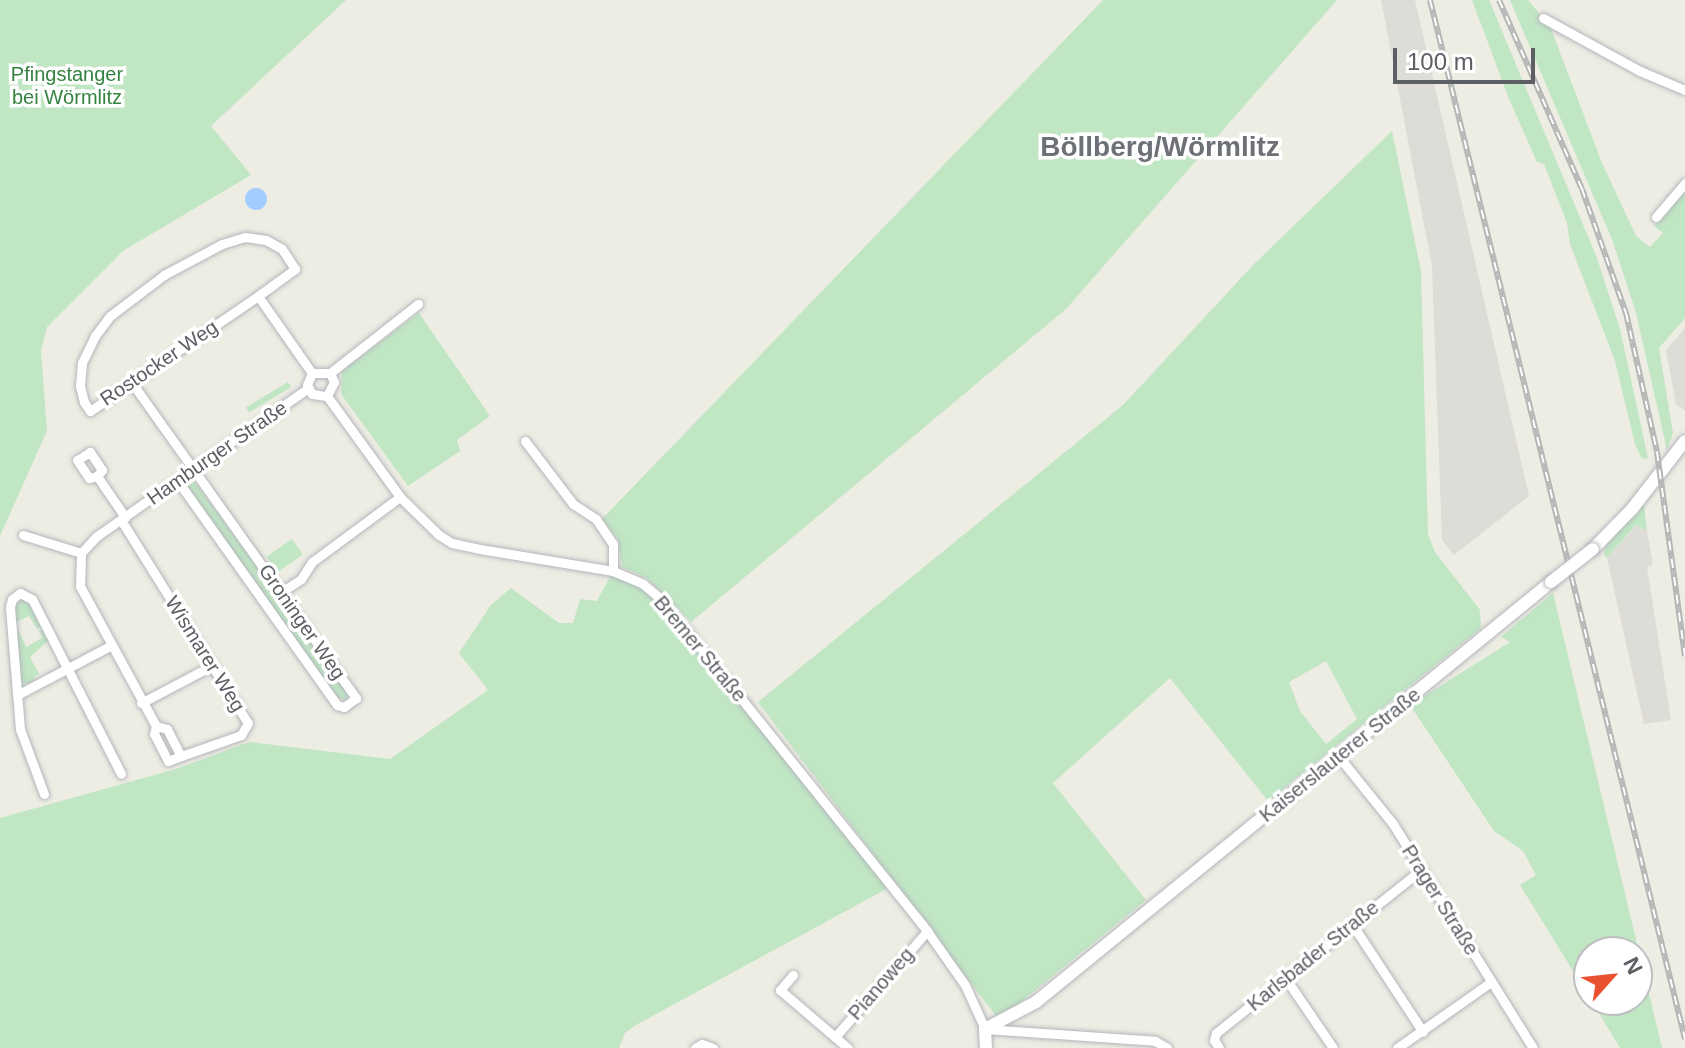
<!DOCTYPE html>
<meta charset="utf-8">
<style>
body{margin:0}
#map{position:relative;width:1685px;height:1048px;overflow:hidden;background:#eeede4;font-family:Arial,sans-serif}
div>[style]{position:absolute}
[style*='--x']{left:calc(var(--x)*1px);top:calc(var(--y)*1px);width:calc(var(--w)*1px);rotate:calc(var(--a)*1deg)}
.industrial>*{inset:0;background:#dddcd6}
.green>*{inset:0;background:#c0e6c4;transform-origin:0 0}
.water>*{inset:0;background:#a4cdff}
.round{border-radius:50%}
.roads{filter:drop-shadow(0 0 2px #b4b6bb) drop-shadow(0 0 2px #b4b6bb)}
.street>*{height:9px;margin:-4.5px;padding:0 4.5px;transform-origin:4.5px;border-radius:4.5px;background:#fff}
.secondary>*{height:12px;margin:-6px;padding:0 6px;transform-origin:6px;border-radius:6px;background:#fff}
.rail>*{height:6px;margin-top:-3px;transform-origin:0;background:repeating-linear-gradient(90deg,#fff 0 9px,#b5b6b6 0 18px);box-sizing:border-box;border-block:2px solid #b5b6b6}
.bridges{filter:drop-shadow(0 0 2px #b5b8be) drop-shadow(0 0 2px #b5b8be)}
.secondary-bridge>*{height:12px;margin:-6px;padding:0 6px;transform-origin:6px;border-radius:6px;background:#fff}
span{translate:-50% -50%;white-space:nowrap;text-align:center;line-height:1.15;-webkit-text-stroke:7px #fff;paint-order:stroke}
.park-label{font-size:20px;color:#358340}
.street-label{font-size:20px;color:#5c5f64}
.district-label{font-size:28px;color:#6d7176;font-weight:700}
.north{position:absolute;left:1573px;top:936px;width:80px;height:80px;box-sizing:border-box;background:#fff;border:2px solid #bebfc1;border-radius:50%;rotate:63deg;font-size:22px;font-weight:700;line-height:32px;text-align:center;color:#5c5f64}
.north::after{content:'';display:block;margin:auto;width:28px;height:36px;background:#e85230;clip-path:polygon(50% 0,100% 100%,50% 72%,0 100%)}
.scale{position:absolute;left:1393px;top:48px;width:142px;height:36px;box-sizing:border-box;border:4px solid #5c5f64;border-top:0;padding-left:10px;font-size:24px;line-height:28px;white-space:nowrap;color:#5c5f64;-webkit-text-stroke:6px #fff;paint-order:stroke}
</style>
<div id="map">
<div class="industrial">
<i style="clip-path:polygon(1381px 0,1415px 0,1529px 496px,1454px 555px,1442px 540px,1432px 266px)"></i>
<i style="clip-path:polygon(1685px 328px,1685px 411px,1676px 404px,1666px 350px)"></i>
<i style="clip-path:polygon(1637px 525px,1647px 531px,1653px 565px,1647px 567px,1671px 720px,1644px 724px,1607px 558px)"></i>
</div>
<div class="green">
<i style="clip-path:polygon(0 0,346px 0,211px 126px,251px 175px,123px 251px,47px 327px,41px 351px,47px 431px,0 536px)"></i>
<i style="clip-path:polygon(1103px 0,1337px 0,1066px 309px,691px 622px,647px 578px,622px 567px,618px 539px,602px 519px)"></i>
<i style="clip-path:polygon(1472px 0,1489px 0,1597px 258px,1620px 329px,1648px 458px,1642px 459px,1635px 444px,1615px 361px,1570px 244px,1567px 223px,1544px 164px,1537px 162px,1509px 99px)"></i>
<i style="clip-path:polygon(1510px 0,1528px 0,1550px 26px,1602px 163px,1636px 236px,1650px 247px,1663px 233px,1654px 226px,1685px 190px,1685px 318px,1659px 348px,1673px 433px,1667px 450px,1636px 313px,1613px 242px)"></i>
<i style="clip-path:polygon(evenodd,1392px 131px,1421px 271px,1428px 534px,1435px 552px,1480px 610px,1481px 628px,1268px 801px,1170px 678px,1053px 783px,1146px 900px,999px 1020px,758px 702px,1123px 405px,1256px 262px,1392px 131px,1326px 661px,1357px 719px,1326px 744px,1300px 711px,1289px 682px,1326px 661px)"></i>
<i style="clip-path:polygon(419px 313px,490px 416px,457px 440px,460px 451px,408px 486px,341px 394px,342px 371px)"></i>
<i style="left:288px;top:382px;width:6px;height:49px;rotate:59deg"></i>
<i style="clip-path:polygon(194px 481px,347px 690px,346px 700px,336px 697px,187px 488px,189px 482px)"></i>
<i style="clip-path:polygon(1644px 505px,1647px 531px,1636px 525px,1607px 558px,1604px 556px,1605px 546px)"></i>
<i style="left:292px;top:539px;width:19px;height:31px;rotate:55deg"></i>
<i style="clip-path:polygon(613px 571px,663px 601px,892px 886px,636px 1025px,625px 1033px,619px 1048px,0 1048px,0 818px,176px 769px,249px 742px,390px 759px,488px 690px,459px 653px,491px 605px,511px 588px,559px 623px,573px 623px,580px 599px,597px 601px)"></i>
<i style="clip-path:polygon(1553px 593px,1662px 1048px,1620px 1048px,1591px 1000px,1637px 1000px,1637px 952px,1589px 952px,1589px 997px,1520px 885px,1536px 875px,1523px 851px,1494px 831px,1410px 705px,1510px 642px,1501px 637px)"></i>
<i style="clip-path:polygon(23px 599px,29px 603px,42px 626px,37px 629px,29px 616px,15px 623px,15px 606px)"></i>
<i style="clip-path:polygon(43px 629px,49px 640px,30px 657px,39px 674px,34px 677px,35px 681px,25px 684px,20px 681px,16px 634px,19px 631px,26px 647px,42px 638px,39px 631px)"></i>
</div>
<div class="water">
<i class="round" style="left:245px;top:188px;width:22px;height:22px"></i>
</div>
<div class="roads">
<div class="street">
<i style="--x:1543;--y:18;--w:111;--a:28.7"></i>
<i style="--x:1640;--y:71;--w:49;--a:22.9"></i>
<i style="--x:1656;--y:217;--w:45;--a:-49.5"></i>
<i style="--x:258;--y:296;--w:46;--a:-36.1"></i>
<i style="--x:295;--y:269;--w:24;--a:-123"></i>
<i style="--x:282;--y:249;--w:18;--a:-151"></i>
<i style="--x:266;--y:240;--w:21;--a:-172"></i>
<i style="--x:245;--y:237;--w:24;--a:163"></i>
<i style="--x:222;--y:244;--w:66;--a:151.9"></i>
<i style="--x:164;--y:275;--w:68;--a:142.8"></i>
<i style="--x:110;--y:316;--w:25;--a:127"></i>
<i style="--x:95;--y:336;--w:30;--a:116"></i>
<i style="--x:82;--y:363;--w:23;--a:95"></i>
<i style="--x:80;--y:386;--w:16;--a:76"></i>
<i style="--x:84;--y:402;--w:11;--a:56"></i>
<i style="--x:90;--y:411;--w:204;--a:-34.4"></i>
<i style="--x:258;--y:296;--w:94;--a:55"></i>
<i style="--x:312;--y:373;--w:18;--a:0"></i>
<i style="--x:330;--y:373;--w:10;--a:66"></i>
<i style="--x:334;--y:382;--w:16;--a:117"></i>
<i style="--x:312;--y:373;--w:13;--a:113"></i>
<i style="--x:307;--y:385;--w:10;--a:61"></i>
<i style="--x:312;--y:394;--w:15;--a:8"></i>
<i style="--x:330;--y:373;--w:112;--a:-38.1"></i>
<i style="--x:132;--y:383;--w:387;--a:54.6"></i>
<i style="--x:356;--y:698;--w:15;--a:143"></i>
<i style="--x:344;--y:707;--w:7;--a:-164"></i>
<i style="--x:337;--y:705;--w:275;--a:-125.4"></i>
<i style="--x:327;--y:396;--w:125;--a:54.1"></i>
<i style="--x:400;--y:497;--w:54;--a:44.3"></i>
<i style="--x:439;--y:535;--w:15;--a:32"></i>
<i style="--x:452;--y:543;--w:29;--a:12"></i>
<i style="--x:480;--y:549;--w:135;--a:9.4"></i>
<i style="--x:613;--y:571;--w:33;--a:23"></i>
<i style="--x:643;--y:584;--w:26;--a:40"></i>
<i style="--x:663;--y:601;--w:423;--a:51.3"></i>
<i style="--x:927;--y:931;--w:66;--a:54.9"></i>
<i style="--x:965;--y:985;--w:48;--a:65.6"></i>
<i style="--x:985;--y:1029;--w:170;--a:4"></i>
<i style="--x:1155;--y:1041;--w:14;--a:30"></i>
<i style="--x:525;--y:441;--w:79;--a:52.7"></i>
<i style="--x:573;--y:504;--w:27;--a:33"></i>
<i style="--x:596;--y:519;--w:30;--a:56"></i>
<i style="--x:613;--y:544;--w:27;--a:90"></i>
<i style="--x:97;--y:476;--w:8;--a:-50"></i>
<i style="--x:102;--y:470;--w:22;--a:-124"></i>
<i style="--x:90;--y:452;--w:15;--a:148"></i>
<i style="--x:77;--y:460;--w:22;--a:56"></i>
<i style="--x:89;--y:478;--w:8;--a:-14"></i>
<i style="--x:97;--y:476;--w:50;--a:55.7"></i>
<i style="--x:121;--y:520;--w:239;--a:58"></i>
<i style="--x:248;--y:723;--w:14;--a:120"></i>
<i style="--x:241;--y:735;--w:64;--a:160.7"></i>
<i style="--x:23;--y:535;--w:61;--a:17.2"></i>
<i style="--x:281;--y:592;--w:24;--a:-33"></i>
<i style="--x:301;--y:579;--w:20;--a:-57"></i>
<i style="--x:312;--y:562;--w:109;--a:-36.5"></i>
<i style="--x:17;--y:695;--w:105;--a:-27.8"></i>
<i style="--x:141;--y:703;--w:81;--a:-27.8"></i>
<i style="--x:156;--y:726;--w:11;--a:15"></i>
<i style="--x:167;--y:729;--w:30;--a:63"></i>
<i style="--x:181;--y:756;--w:14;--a:159"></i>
<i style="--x:168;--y:761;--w:30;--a:-117"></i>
<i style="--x:154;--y:734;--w:8;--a:-76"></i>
<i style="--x:156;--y:726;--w:159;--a:-118.5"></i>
<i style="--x:80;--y:586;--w:33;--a:-88"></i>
<i style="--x:81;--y:553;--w:23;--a:-47"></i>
<i style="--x:97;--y:536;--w:258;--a:-35"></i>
<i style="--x:1339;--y:757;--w:86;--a:51.1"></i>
<i style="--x:1393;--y:824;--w:264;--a:58"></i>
<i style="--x:44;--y:794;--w:69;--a:-110.3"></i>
<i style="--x:20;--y:729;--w:122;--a:-94.7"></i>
<i style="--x:10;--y:607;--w:8;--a:-76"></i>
<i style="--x:12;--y:599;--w:10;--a:-37"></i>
<i style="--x:20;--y:593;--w:13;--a:27"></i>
<i style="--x:32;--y:599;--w:196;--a:63"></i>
<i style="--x:1352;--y:924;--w:129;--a:56.7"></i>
<i style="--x:793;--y:975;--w:20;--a:131"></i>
<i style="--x:780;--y:990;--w:89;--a:40.5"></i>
<i style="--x:1286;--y:979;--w:83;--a:55.7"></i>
<i style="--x:835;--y:1037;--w:140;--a:-49"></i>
<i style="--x:695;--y:1048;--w:8;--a:-30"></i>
<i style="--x:702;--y:1044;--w:12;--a:20"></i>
<i style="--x:1219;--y:1048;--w:9;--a:-122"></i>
<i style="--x:1214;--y:1040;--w:7;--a:-74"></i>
<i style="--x:1216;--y:1033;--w:263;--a:-38.5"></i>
<i style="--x:1397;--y:1048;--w:115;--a:-35.1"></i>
</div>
<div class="secondary">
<i style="--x:1593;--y:549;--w:56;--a:-45.7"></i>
<i style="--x:1632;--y:509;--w:86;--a:-52.1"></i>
<i style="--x:986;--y:1048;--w:19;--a:-93"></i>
<i style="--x:985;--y:1029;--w:58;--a:-27.9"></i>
<i style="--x:1036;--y:1002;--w:665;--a:-39.2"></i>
</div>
</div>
<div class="rail">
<i style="--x:1430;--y:0;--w:1070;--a:76.21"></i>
<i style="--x:1499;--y:0;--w:206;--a:66.3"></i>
<i style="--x:1582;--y:189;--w:132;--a:70.5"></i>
<i style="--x:1626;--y:313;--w:142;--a:77.4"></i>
<i style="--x:1657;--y:452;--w:206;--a:82.2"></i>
</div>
<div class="bridges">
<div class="secondary-bridge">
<i style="--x:1551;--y:582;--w:53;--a:-38.2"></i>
</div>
</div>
<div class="park-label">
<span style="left:67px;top:86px">Pfingstanger<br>bei Wörmlitz</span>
</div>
<div class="street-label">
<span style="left:159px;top:363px;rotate:-34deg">Rostocker Weg</span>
<span style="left:217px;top:453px;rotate:-35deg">Hamburger Straße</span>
<span style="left:302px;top:622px;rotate:55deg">Groninger Weg</span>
<span style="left:700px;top:649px;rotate:50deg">Bremer Straße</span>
<span style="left:205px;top:654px;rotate:58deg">Wismarer Weg</span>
<span style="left:1340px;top:755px;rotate:-39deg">Kaiserslauterer Straße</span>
<span style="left:1440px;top:900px;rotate:58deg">Prager Straße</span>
<span style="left:1313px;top:956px;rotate:-39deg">Karlsbader Straße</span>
<span style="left:881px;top:984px;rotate:-49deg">Pianoweg</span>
</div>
<div class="district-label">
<span style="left:1160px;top:147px">Böllberg/Wörmlitz</span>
</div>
<div class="north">N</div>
<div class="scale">100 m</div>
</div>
